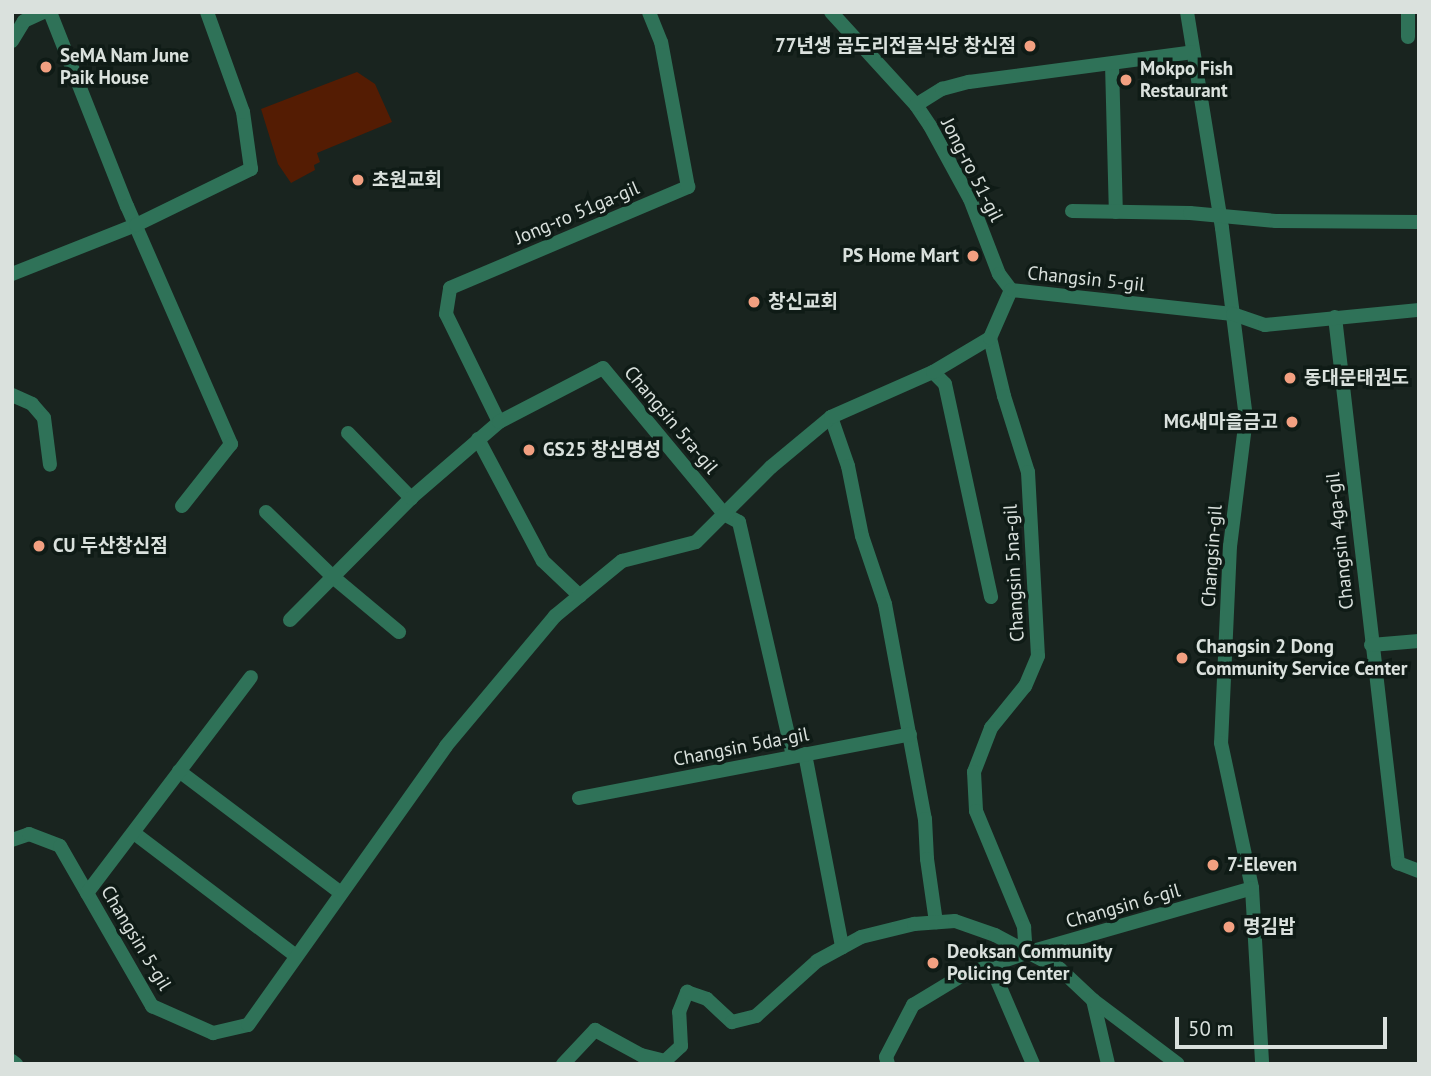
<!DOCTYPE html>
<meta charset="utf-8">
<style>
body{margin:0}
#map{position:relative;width:1431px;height:1076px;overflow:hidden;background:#19241f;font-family:"PT Sans","Noto Sans KR",sans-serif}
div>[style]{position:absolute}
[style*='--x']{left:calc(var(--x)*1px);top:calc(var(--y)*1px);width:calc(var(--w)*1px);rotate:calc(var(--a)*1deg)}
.green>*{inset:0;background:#541c03}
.minor>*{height:14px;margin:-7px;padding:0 7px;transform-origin:7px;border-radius:7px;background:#2f7258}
.dots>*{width:19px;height:19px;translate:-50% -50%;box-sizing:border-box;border:4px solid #0f1b16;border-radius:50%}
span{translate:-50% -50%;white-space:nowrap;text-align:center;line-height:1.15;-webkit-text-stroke:7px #0f1b16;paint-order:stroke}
.poi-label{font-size:19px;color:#dae1dd;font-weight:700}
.right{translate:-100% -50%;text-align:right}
.left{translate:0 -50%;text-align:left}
.street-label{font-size:19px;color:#dae1dd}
.frame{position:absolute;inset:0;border:14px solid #dae1dd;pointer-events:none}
.scale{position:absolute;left:1175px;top:1017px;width:212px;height:32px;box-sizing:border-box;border:4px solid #dae1dd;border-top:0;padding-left:9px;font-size:21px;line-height:24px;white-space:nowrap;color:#dae1dd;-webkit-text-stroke:5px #0f1b16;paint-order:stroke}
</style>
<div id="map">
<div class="green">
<i style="clip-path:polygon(357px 72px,375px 84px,392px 122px,317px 153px,320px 162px,314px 165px,315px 170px,291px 183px,278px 164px,261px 109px)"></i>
</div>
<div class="minor">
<i style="--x:50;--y:12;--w:209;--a:68.4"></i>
<i style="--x:127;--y:206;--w:260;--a:66.4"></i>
<i style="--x:231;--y:444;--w:79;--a:128.3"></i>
<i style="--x:831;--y:12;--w:126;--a:47.6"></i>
<i style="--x:916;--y:105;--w:25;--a:56"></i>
<i style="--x:930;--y:126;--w:83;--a:61.3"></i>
<i style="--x:970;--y:199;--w:80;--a:68.9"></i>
<i style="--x:999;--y:274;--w:20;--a:53"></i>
<i style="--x:1187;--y:12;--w:219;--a:80.8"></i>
<i style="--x:1222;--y:228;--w:192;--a:82.8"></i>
<i style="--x:1246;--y:418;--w:129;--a:97.1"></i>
<i style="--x:1230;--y:546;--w:197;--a:92.6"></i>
<i style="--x:1221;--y:743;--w:148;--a:77.9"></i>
<i style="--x:1252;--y:888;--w:176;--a:86.7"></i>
<i style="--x:1408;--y:37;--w:25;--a:-90"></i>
<i style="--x:12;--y:41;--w:23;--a:-59"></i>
<i style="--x:24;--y:21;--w:21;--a:-25"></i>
<i style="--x:1112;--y:64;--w:148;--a:88.5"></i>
<i style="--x:916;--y:105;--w:31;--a:-32"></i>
<i style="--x:942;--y:89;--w:28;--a:-15"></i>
<i style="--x:969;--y:82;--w:226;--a:-7.6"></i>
<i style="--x:1072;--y:211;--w:118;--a:1"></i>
<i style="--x:1190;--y:213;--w:86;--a:5.3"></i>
<i style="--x:1276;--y:221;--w:143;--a:0.4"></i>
<i style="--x:12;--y:274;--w:133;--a:-21.6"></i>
<i style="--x:136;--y:225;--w:128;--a:-26"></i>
<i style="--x:251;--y:169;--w:58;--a:-98"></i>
<i style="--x:243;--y:112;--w:106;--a:-109.8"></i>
<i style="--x:1335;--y:317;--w:550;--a:83.42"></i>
<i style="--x:1398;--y:863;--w:22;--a:21"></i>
<i style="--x:990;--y:338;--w:60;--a:76.4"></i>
<i style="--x:1004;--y:396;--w:80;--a:72.5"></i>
<i style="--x:1028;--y:472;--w:184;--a:86.9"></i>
<i style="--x:1038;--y:656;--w:33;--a:113"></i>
<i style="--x:1025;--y:686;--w:54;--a:129"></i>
<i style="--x:991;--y:728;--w:47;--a:111.1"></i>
<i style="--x:974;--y:772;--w:39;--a:87"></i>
<i style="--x:976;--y:811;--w:126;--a:67.5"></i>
<i style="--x:1024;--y:927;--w:26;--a:86"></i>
<i style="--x:933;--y:372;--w:17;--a:45"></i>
<i style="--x:945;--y:384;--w:218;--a:77.8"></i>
<i style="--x:12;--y:395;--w:22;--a:24"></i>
<i style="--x:32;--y:404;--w:18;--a:49"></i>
<i style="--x:44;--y:418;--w:47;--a:82.7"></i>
<i style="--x:831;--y:417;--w:52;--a:70.9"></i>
<i style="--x:848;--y:466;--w:71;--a:78.7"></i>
<i style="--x:862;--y:536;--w:72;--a:71.3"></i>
<i style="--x:885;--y:604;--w:219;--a:79.5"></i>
<i style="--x:925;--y:819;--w:40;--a:87.1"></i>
<i style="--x:927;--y:859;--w:64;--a:81.9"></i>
<i style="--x:499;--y:422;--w:120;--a:-116.1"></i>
<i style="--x:446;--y:314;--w:26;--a:-81"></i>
<i style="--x:450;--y:288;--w:259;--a:-23"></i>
<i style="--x:688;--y:187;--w:147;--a:-100.5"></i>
<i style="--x:661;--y:42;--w:32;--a:-112"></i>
<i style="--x:348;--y:433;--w:91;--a:45.9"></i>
<i style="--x:478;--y:439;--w:138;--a:62"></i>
<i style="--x:543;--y:561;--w:51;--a:43.4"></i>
<i style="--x:266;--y:512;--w:93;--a:44.1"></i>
<i style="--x:333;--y:577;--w:86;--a:39.8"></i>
<i style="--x:290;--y:620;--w:172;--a:-45.2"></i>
<i style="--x:411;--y:498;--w:116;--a:-40.8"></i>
<i style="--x:499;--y:422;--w:117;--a:-27.4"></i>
<i style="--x:603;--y:368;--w:190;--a:50.3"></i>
<i style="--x:724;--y:514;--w:17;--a:28"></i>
<i style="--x:739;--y:522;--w:240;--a:77"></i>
<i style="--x:1371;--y:645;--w:48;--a:-4.8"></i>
<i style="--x:805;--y:754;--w:197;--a:79.1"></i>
<i style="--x:179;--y:771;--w:203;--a:37"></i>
<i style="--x:579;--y:798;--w:337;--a:-10.9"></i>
<i style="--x:134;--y:833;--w:203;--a:37.2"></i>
<i style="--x:12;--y:840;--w:18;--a:-19"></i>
<i style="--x:29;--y:834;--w:33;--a:21"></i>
<i style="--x:60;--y:846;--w:185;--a:60.1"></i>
<i style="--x:152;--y:1006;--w:67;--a:23.9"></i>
<i style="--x:213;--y:1033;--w:36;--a:-13"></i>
<i style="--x:248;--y:1025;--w:342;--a:-54.6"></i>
<i style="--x:446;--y:746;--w:170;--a:-50"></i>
<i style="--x:555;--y:616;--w:87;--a:-39.4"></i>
<i style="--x:622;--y:561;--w:76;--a:-14.4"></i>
<i style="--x:696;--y:542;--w:106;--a:-45"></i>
<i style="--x:771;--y:467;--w:78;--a:-39.8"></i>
<i style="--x:831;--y:417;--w:111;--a:-23.8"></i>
<i style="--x:933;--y:372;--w:66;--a:-30.8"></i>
<i style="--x:990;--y:338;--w:52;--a:-66.4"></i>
<i style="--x:1011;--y:290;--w:223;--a:6.2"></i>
<i style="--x:1233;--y:314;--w:34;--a:19"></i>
<i style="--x:1265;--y:325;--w:155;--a:-5.6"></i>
<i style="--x:87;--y:893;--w:271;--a:-52.8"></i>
<i style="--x:991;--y:966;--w:107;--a:66.8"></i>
<i style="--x:1093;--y:1000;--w:66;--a:76.8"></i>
<i style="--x:12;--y:1061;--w:5;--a:37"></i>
<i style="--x:563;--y:1064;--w:47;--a:-46.7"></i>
<i style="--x:595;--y:1030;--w:52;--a:28.5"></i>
<i style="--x:641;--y:1055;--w:25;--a:14"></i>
<i style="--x:665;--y:1061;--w:22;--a:-43"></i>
<i style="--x:681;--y:1046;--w:34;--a:-93"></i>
<i style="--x:679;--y:1012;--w:22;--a:-68"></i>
<i style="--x:687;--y:992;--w:21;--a:19"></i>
<i style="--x:707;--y:999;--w:34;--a:43"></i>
<i style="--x:732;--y:1022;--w:25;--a:-14"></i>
<i style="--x:756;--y:1016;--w:82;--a:-42"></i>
<i style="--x:817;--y:961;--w:50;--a:-28.6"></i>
<i style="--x:861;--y:937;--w:55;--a:-13.8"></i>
<i style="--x:914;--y:924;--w:41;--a:-4.2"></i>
<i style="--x:955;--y:921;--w:42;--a:19.3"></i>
<i style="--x:995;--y:935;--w:73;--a:27.6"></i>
<i style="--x:1060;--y:969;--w:45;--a:43.2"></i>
<i style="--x:1093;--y:1000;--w:106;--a:37"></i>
<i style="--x:888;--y:1064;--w:7;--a:-106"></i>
<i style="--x:886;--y:1057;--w:59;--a:-62.6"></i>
<i style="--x:913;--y:1005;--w:56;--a:-31.1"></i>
<i style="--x:961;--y:976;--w:69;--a:-19.5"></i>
<i style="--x:1026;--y:953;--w:235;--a:-16"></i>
</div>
<div class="dots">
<i style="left:1030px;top:46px;background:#f2a081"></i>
<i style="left:46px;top:67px;background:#f2a081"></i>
<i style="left:1126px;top:80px;background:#f2a081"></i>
<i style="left:358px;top:180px;background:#f2a081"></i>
<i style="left:973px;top:256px;background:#f2a081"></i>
<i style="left:754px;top:302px;background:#f2a081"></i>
<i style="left:1290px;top:378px;background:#f2a081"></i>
<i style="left:1292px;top:422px;background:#f2a081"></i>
<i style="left:529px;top:450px;background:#f2a081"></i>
<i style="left:39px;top:546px;background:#f2a081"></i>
<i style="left:1182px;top:658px;background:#f2a081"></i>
<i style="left:1213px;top:865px;background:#f2a081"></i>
<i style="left:1229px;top:927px;background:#f2a081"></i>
<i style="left:933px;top:963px;background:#f2a081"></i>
</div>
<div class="poi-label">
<span class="right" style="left:1016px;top:46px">77년생 곱도리전골식당 창신점</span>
<span class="left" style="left:60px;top:67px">SeMA Nam June<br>Paik House</span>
<span class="left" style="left:1140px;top:80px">Mokpo Fish<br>Restaurant</span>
<span class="left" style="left:372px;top:180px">초원교회</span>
<span class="right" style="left:959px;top:256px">PS Home Mart</span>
<span class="left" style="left:768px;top:302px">창신교회</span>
<span class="left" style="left:1304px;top:378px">동대문태권도</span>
<span class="right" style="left:1278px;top:422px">MG새마을금고</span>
<span class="left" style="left:543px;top:450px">GS25 창신명성</span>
<span class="left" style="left:53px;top:546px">CU 두산창신점</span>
<span class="left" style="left:1196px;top:658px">Changsin 2 Dong<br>Community Service Center</span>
<span class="left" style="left:1227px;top:865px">7-Eleven</span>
<span class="left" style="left:1243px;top:927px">명김밥</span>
<span class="left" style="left:947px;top:963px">Deoksan Community<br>Policing Center</span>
</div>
<div class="street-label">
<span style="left:972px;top:170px;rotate:63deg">Jong-ro 51-gil</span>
<span style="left:577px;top:213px;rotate:-23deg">Jong-ro 51ga-gil</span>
<span style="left:1086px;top:279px;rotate:6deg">Changsin 5-gil</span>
<span style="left:671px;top:420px;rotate:50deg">Changsin 5ra-gil</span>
<span style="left:1340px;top:541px;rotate:-96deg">Changsin 4ga-gil</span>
<span style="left:1212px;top:556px;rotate:-86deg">Changsin-gil</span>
<span style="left:1014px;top:573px;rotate:-93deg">Changsin 5na-gil</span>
<span style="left:741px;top:747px;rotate:-11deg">Changsin 5da-gil</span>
<span style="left:1123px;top:906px;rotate:-16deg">Changsin 6-gil</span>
<span style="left:136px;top:938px;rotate:59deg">Changsin 5-gil</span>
</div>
<div class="frame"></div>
<div class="scale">50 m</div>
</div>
